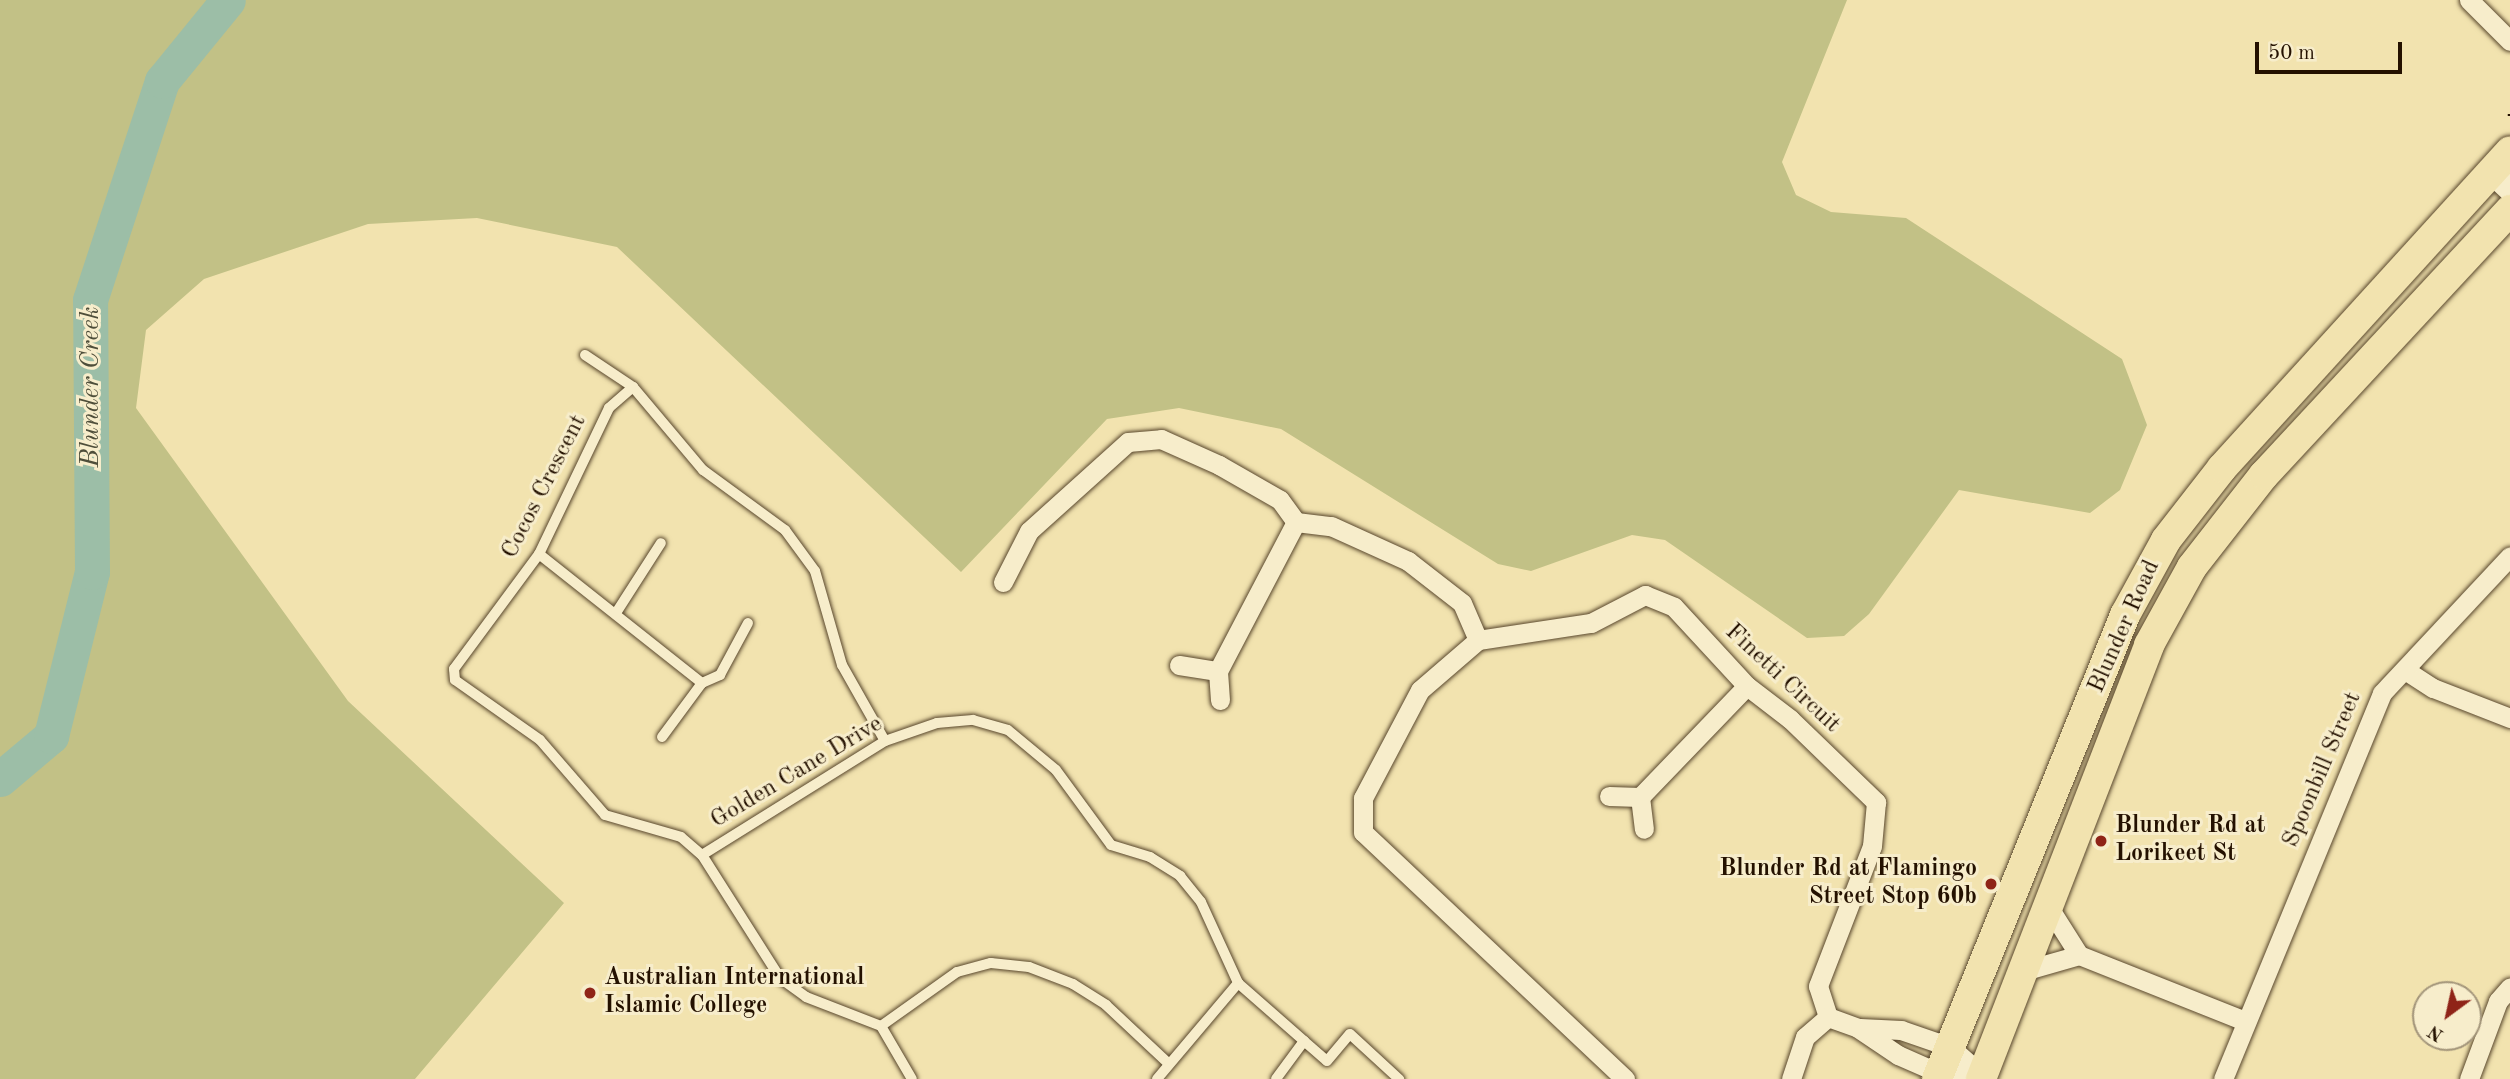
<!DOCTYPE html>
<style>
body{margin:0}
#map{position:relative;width:2510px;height:1079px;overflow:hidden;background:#f2e3af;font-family:"Old Standard TT",serif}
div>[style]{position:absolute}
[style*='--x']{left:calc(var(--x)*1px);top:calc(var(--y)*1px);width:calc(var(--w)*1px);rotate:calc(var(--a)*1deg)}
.green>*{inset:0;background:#c2c186}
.river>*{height:35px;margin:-17.5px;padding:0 17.5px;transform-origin:17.5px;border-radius:17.5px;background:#9cbea7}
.path>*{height:3.5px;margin-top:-1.75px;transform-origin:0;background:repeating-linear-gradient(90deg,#241100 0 2px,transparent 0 5.5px)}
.roads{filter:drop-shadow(0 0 2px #58462c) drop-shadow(0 0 2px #58462c)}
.service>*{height:10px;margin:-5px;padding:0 5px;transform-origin:5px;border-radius:5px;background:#f7edcb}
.minor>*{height:19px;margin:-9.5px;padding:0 9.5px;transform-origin:9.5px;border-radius:9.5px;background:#f7edcb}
.tertiary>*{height:23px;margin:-11.5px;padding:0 11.5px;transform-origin:11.5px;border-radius:11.5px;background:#f7edcb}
.primary>*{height:30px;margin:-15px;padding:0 15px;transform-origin:15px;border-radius:15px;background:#f2e3af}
.dots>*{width:19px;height:19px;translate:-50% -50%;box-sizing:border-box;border:4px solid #f7edcb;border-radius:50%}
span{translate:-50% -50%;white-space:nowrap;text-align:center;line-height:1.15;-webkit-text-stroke:6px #f7edcb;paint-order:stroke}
.street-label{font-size:24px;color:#241100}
.poi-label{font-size:24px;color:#241100;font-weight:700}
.left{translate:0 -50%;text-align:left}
.right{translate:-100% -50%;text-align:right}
.water-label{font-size:26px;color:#4e4e3a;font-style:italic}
.north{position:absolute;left:2412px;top:981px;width:70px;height:70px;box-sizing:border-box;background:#f7edcb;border:2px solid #a3957a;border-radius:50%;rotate:213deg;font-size:19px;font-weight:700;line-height:28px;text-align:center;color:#241100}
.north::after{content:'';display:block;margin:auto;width:24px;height:32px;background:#8f2418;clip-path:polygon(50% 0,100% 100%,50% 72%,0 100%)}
.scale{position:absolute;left:2255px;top:42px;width:147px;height:32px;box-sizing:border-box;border:4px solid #241100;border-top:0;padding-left:9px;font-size:21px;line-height:24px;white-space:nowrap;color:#241100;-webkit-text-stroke:5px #f7edcb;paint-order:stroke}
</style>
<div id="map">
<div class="green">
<i style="clip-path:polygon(0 0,1847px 0,1782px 162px,1796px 195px,1831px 212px,1906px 218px,2122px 359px,2147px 425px,2120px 490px,2090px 513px,1959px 490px,1869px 614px,1844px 636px,1807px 638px,1665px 540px,1632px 535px,1531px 571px,1498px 564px,1281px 429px,1179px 408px,1107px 419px,961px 572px,617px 247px,477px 218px,368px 224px,204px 279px,146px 330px,136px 408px,348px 701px,564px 903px,415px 1079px,0 1079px)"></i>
</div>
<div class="river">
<i style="--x:0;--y:779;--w:67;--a:-40.1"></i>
<i style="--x:51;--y:736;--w:169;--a:-76"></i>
<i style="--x:92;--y:572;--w:272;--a:-90.4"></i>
<i style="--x:90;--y:300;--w:231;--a:-71.8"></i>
<i style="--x:162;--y:81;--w:104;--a:-50.8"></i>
</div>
<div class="path">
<i style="--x:2510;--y:114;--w:5;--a:90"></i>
</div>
<div class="roads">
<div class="service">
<i style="--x:585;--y:355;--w:58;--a:33.7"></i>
<i style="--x:633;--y:387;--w:109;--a:49.9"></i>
<i style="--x:703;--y:470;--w:102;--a:36.2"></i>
<i style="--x:785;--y:530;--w:51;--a:53.8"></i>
<i style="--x:815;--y:571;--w:98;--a:74"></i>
<i style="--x:842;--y:665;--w:87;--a:60.5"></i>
<i style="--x:633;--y:387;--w:32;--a:139"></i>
<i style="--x:609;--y:408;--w:162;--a:115.6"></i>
<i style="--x:539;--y:554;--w:143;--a:126.5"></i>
<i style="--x:454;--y:669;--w:11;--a:85"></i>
<i style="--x:455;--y:680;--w:104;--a:35.2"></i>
<i style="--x:540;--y:740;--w:99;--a:49.1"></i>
<i style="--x:605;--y:815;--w:79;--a:16.1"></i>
<i style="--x:681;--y:837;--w:28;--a:41"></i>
<i style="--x:702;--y:855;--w:146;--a:57.6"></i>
<i style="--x:780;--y:978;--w:32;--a:36"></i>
<i style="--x:806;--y:997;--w:80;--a:21.1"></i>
<i style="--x:881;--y:1026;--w:61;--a:59.7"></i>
<i style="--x:539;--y:554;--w:208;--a:38.4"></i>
<i style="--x:616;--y:613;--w:83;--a:-57.3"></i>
<i style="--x:662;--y:737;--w:67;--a:-53.5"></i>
<i style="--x:702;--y:683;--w:20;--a:-24"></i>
<i style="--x:720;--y:675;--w:59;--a:-61.7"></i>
<i style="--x:702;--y:855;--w:216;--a:-31.9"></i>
<i style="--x:885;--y:741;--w:55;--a:-19.1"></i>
<i style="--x:937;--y:723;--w:36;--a:-5"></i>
<i style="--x:973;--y:720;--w:36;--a:16"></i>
<i style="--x:1008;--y:730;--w:62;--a:39.8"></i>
<i style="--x:1056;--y:770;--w:93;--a:53.7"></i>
<i style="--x:1111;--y:845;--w:41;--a:17.1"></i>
<i style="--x:1150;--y:857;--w:36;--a:32"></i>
<i style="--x:1180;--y:876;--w:33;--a:51"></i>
<i style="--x:1201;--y:902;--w:89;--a:65.4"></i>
<i style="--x:1238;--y:983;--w:88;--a:41.3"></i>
<i style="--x:1304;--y:1041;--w:47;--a:126.4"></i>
<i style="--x:881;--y:1026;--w:93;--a:-35.4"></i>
<i style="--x:957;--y:972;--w:35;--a:-15"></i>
<i style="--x:991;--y:963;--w:38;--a:6"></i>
<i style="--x:1029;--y:967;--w:47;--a:21.1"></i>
<i style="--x:1073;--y:984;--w:39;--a:32"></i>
<i style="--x:1106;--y:1005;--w:86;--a:43.1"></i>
<i style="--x:1304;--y:1041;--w:30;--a:41"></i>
<i style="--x:1327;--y:1061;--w:35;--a:-50"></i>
<i style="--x:1350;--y:1034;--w:67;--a:42.6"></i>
<i style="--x:1157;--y:1079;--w:126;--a:-49.8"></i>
</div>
<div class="minor">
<i style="--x:2469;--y:0;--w:58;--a:45"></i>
<i style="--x:1003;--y:582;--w:57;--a:-63"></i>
<i style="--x:1029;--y:531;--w:133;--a:-42"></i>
<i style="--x:1128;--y:442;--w:33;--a:-5"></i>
<i style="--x:1161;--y:439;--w:64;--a:24.1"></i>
<i style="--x:1219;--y:465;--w:70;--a:29.8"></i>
<i style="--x:1280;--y:500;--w:27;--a:54"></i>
<i style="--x:1179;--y:665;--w:39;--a:9"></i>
<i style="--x:2405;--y:670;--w:33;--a:33"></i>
<i style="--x:2433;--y:688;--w:83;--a:21.3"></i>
<i style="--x:1220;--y:700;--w:29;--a:-94"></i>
<i style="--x:1218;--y:671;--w:168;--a:-62.4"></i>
<i style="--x:1296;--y:522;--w:35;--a:7"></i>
<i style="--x:1331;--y:526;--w:85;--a:24.4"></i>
<i style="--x:1408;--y:561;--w:68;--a:37.9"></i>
<i style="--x:1462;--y:603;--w:40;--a:66.6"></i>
<i style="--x:1609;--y:796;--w:31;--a:2"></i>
<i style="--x:1640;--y:797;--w:154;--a:-46.1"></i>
<i style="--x:1640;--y:797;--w:32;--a:83"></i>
<i style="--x:2048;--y:906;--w:58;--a:57.7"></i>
<i style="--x:2079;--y:955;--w:179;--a:21.7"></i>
<i style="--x:2023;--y:971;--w:58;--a:-15.9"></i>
<i style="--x:1828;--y:1017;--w:32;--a:20"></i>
<i style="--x:1858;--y:1028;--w:48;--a:34"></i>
<i style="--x:1898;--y:1055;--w:45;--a:23.7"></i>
<i style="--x:1939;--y:1073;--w:43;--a:2.7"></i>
<i style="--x:1860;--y:1028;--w:41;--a:2.8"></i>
<i style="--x:1901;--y:1030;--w:52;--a:19.1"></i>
<i style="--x:1950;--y:1047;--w:43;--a:41.2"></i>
<i style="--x:1625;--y:1079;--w:360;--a:-136.7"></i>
<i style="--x:1363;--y:832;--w:34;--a:-90"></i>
<i style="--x:1363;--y:798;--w:122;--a:-62.2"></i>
<i style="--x:1420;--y:690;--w:77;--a:-40.8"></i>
<i style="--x:1478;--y:640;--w:114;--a:-8.6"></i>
<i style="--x:1591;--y:623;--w:61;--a:-27.4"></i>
<i style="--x:1645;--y:595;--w:31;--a:22"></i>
<i style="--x:1674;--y:607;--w:108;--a:47.3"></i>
<i style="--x:1747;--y:686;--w:54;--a:37.5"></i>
<i style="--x:1790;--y:719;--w:120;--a:44"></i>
<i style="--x:1876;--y:802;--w:44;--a:95.2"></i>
<i style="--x:1872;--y:846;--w:150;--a:111.1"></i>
<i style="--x:1818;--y:986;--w:33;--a:72"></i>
<i style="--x:1791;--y:1079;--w:44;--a:-71.6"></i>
<i style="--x:1805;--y:1037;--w:30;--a:-41"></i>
<i style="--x:2223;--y:1079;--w:417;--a:-67.6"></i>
<i style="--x:2382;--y:693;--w:187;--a:-46.9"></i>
<i style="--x:2469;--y:1079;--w:83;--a:-69.6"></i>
<i style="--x:2498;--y:1001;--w:18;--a:-49"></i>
</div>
<div class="tertiary">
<i style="--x:2492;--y:173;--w:25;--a:43"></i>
</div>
<div class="primary">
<i style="--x:1937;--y:1079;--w:501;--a:-67.94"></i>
<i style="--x:2125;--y:615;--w:85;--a:-61.3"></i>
<i style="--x:2166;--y:540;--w:91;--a:-52.1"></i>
<i style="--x:2222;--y:468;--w:428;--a:-47.7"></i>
<i style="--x:1981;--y:1079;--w:465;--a:-68.8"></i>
<i style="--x:2149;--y:645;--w:89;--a:-61.1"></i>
<i style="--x:2192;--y:567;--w:117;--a:-52"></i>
<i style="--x:2264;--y:475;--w:362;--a:-47.1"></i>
</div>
</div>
<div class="dots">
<i style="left:2101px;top:841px;background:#8f2418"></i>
<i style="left:1991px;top:884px;background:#8f2418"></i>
<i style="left:590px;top:993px;background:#8f2418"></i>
</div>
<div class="street-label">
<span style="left:545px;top:487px;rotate:-63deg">Cocos Crescent</span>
<span style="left:2125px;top:627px;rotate:-66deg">Blunder Road</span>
<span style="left:1782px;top:679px;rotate:43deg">Finetti Circuit</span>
<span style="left:2323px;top:770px;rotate:-67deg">Spoonbill Street</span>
<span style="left:797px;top:773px;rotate:-31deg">Golden Cane Drive</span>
</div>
<div class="poi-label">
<span class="left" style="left:2115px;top:841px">Blunder Rd at<br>Lorikeet St</span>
<span class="right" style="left:1977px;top:884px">Blunder Rd at Flamingo<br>Street Stop 60b</span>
<span class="left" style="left:604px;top:993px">Australian International<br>Islamic College</span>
</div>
<div class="water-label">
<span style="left:92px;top:387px;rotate:-90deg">Blunder Creek</span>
</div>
<div class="north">N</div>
<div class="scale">50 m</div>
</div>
